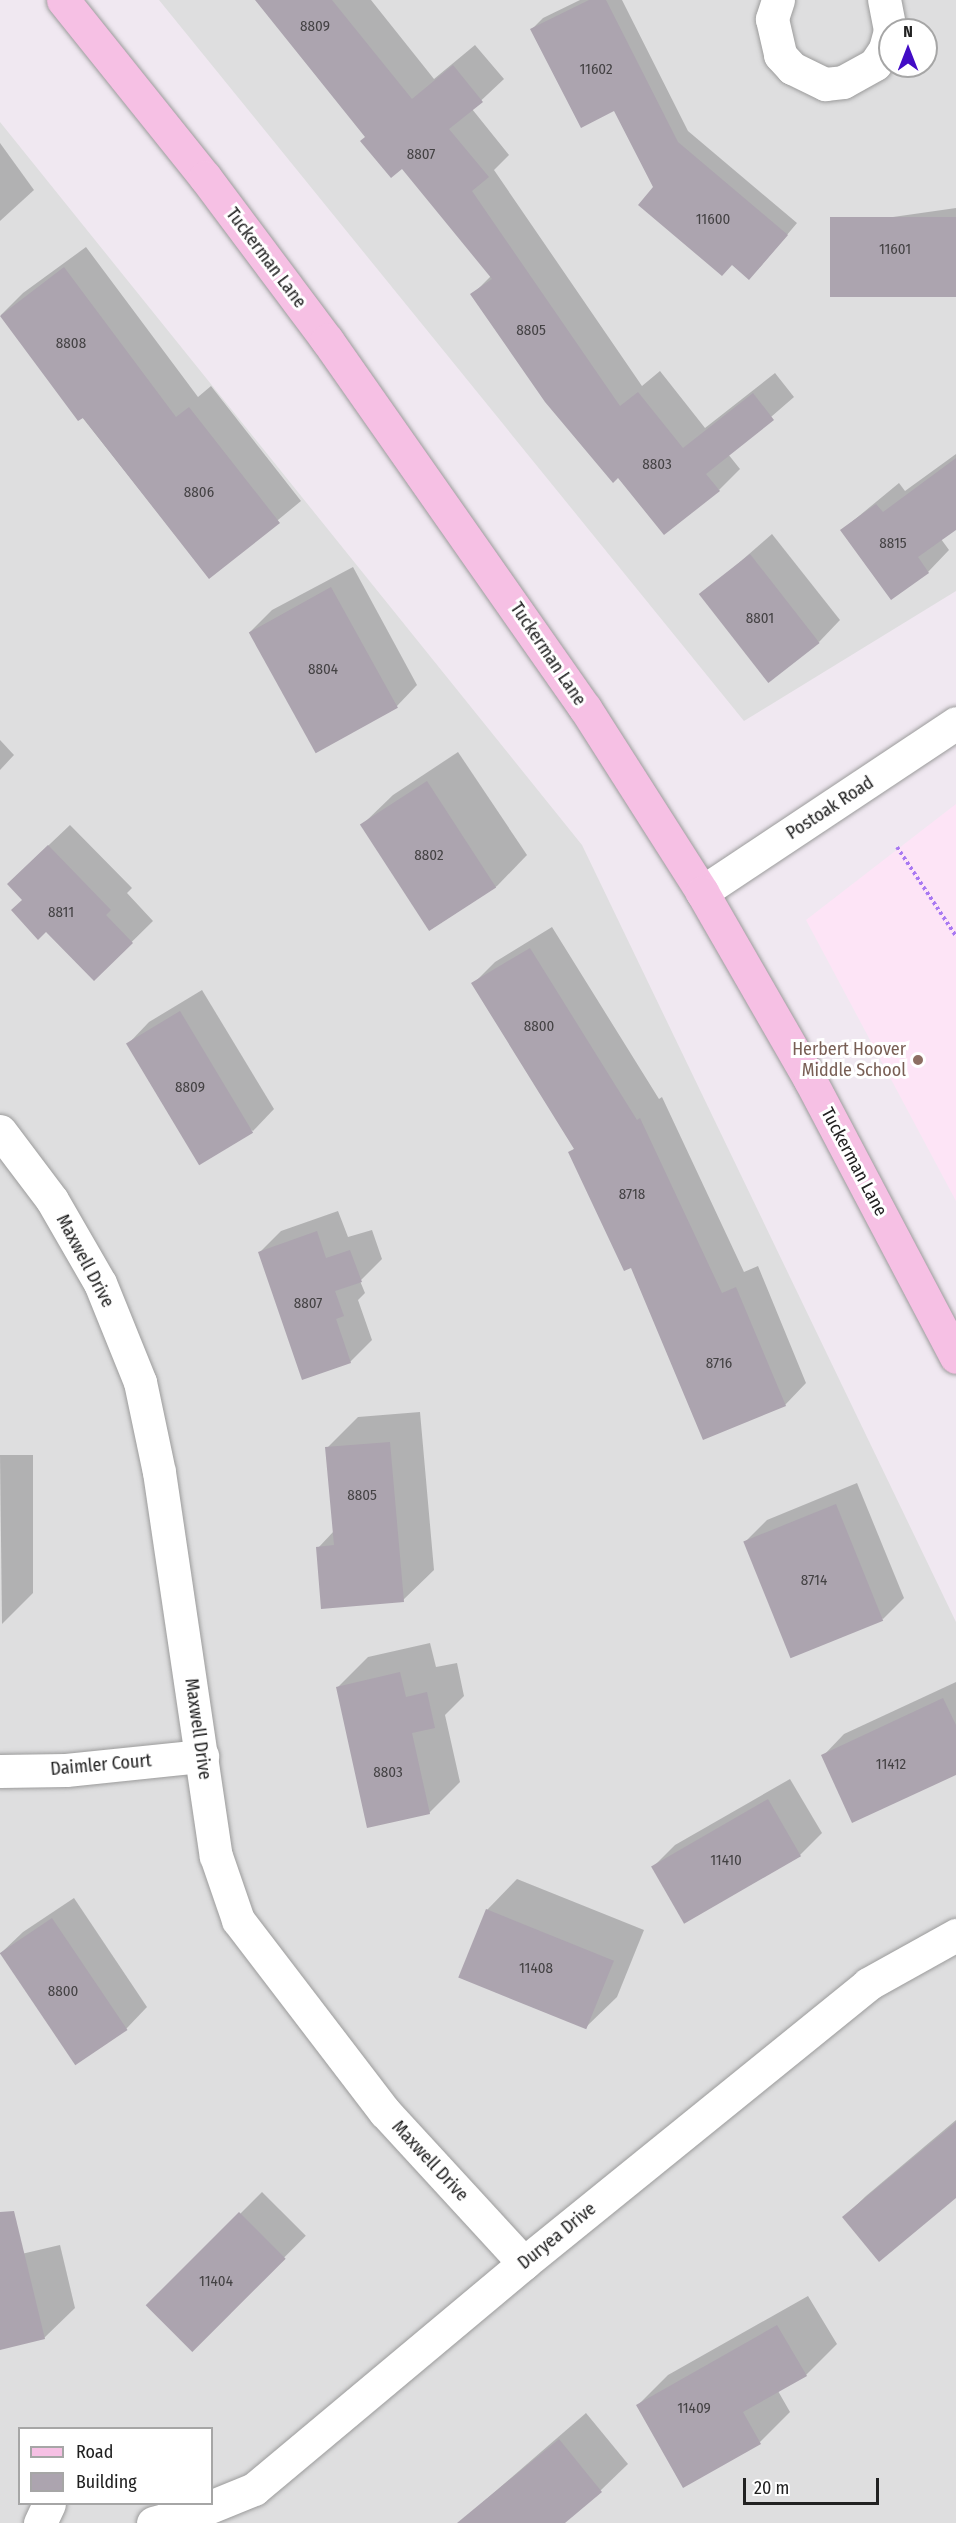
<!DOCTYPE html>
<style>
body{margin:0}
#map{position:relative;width:956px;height:2523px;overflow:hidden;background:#f0e8f1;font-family:"Fira Sans Condensed",sans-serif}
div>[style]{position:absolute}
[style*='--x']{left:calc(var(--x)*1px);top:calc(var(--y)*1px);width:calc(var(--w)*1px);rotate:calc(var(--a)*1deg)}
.residential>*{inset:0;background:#dededf}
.education>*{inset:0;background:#fde4f6}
.shadow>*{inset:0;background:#0003;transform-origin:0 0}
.building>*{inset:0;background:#aca4af;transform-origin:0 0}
.path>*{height:4px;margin-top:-2px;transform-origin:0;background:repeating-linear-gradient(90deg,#a878f2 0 3px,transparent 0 6px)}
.roads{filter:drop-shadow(0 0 2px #9b9b9b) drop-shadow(0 0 2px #9b9b9b)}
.minor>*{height:33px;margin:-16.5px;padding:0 16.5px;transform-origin:16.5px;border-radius:16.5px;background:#fff}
.tertiary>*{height:33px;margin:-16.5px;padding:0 16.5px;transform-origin:16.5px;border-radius:16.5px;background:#fff}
.secondary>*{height:33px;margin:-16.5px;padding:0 16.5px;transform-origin:16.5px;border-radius:16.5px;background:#f6c0e4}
.dots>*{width:16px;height:16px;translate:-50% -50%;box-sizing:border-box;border:3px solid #fff;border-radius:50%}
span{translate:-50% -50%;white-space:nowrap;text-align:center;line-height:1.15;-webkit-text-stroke:6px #fff;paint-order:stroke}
.number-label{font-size:15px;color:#444244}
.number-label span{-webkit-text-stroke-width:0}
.street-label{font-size:18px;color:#212121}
.education-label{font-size:18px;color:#785e54}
.right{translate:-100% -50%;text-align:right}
.legend{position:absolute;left:18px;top:2427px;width:195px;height:78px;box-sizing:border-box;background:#fff;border:2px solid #a6a6a6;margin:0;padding:8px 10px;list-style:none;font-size:18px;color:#212121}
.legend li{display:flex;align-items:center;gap:12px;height:30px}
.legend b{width:30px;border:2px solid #a6a6a6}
.north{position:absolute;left:878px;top:18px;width:60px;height:60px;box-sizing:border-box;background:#fff;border:2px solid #a6a6a6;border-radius:50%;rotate:0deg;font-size:16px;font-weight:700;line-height:24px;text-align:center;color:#212121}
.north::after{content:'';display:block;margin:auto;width:21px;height:27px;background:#420cc5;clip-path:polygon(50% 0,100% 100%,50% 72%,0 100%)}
.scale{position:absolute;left:743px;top:2478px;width:136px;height:27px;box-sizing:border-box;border:3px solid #212121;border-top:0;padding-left:8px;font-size:18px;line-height:21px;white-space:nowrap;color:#212121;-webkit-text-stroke:4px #fff;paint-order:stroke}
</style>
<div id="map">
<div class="residential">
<i style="clip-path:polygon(evenodd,159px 0,956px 0,956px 591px,744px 721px,159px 0,890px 30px,926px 30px,926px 66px,890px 66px,890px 30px)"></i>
<i style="clip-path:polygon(evenodd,0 122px,582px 845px,956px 1622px,956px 2523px,0 2523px,0 122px,20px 2428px,212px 2428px,212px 2504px,20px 2504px,20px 2428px)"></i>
</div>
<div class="education">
<i style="clip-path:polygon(956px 804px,956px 1201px,806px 920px)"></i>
</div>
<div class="shadow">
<i style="clip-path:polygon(267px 0,371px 0,434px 79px,475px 45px,504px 79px,472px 109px,509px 155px,494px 170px,642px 386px,660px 371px,705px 428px,775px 373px,794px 397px,728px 454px,740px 469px,719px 490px,472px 295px,491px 276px,402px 167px,367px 137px)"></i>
<i style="clip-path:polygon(580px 0,622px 0,688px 131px,797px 223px,760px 267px,654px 187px,615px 109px,532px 29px,543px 18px)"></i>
<i style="clip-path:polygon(0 143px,34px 190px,0 221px)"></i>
<i style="clip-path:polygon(956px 208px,956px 294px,833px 235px,844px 224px)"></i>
<i style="clip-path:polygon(86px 247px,198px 397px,211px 386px,301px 501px,209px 577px,1px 315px,23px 293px)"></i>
<i style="clip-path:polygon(956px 454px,956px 528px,941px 539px,949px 550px,928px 572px,842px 530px,899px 483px,905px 491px)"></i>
<i style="clip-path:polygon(772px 534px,840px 620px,819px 642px,702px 595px)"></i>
<i style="clip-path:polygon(353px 567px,417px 685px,396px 707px,250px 632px,272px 610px)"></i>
<i style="clip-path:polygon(0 740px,14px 755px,0 770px)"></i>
<i style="clip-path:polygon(458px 752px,527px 855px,497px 886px,431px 929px,362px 825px,393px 795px)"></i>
<i style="clip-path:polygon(70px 825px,132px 888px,127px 893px,153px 921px,94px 979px,31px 862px)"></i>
<i style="clip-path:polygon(552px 927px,659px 1099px,662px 1097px,744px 1272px,758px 1266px,806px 1383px,785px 1405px,632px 1266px,570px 1153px,575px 1148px,473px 984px,495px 962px)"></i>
<i style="clip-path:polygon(202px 990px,274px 1109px,253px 1131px,128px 1044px,149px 1022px)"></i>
<i style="clip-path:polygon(338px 1211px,348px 1237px,372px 1230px,382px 1259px,360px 1281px,365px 1293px,358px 1300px,372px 1340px,350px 1362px,260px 1252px,281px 1231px)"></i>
<i style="clip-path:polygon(420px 1412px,434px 1570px,403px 1600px,318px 1548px,334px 1531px,327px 1448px,358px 1417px)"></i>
<i style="clip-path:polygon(0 1455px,33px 1455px,33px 1593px,2px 1624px)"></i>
<i style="clip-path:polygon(857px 1483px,904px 1598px,883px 1619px,745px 1542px,767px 1520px)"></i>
<i style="clip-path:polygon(430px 1643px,436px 1667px,457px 1663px,464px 1696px,445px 1715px,460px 1782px,429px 1813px,338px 1687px,368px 1657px)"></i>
<i style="clip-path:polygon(956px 1682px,956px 1773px,823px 1756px,844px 1734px)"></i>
<i style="clip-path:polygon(790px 1779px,822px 1833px,800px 1855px,684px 1921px,653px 1867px,675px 1845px)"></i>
<i style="clip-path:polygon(517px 1879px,644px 1930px,617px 1997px,586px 2027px,487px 1910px)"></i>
<i style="clip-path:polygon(74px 1898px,147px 2007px,126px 2029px,1px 1953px,23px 1932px)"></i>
<i style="clip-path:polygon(956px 2120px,956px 2196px,844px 2217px,866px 2196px)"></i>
<i style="left:262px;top:2192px;width:62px;height:161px;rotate:45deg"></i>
<i style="clip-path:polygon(60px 2245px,75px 2308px,44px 2338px,0 2349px,0 2259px)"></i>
<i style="clip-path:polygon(808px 2296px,837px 2344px,806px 2375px,778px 2391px,790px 2412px,760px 2442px,638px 2405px,668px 2375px)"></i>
<i style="clip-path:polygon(586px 2413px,628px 2464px,601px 2490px,562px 2523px,459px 2523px)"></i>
</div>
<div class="building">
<i style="clip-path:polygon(255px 0,332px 0,412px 99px,453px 65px,483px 102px,449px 129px,489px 177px,472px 191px,620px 406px,638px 392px,683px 448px,753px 393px,774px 420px,706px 474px,720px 491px,664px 535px,618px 478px,613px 483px,545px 402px,470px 294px,492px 279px,402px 169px,391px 178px,360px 141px,365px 137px)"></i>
<i style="clip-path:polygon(589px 0,606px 0,678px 142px,788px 235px,749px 280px,732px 265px,722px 276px,638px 205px,653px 187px,614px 111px,581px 128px,530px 29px)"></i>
<i style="left:956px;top:217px;width:80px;height:126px;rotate:90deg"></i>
<i style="clip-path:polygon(64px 267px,176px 417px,189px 407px,280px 523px,209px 579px,83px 418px,78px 421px,0 316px)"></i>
<i style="clip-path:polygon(956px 458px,956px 530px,918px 557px,929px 573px,891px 600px,840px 530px,876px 504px,883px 512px)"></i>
<i style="left:750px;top:554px;width:113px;height:65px;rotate:52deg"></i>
<i style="left:331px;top:587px;width:138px;height:94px;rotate:61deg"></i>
<i style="left:427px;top:781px;width:127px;height:80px;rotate:57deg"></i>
<i style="clip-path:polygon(48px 845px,111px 910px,106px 915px,133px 943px,94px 981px,46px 932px,38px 940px,11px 910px,22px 900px,7px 884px)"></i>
<i style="clip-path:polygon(530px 948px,637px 1120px,640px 1118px,722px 1293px,736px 1287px,786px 1406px,703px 1440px,631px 1268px,624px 1271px,568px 1152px,574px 1149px,471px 983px)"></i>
<i style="left:180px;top:1011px;width:142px;height:63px;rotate:59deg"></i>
<i style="clip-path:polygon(317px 1231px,326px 1258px,350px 1250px,362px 1282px,335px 1291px,344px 1316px,336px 1319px,351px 1363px,302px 1380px,258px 1252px)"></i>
<i style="clip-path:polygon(390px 1442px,404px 1602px,321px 1609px,316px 1547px,334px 1545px,325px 1447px)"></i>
<i style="left:836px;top:1504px;width:126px;height:100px;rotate:68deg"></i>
<i style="clip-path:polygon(400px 1672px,406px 1697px,427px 1692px,435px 1728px,412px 1733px,430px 1814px,367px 1828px,336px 1687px)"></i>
<i style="clip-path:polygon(943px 1698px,956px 1725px,956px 1775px,852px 1823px,821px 1755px)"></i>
<i style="left:768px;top:1799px;width:66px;height:135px;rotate:60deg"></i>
<i style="left:486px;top:1909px;width:138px;height:74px;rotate:22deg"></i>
<i style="left:52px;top:1918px;width:135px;height:63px;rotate:56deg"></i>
<i style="clip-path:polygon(956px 2122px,956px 2198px,879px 2262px,842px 2217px)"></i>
<i style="clip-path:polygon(14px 2211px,45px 2339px,0 2350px,0 2212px)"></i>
<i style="left:239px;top:2212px;width:66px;height:132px;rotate:45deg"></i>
<i style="clip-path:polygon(777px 2325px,807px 2376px,743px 2412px,761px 2444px,683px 2488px,636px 2405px)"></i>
<i style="clip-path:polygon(559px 2439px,602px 2492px,565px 2523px,457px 2523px)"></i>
</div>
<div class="path">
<i style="--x:897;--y:847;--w:107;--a:56.5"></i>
</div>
<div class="roads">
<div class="minor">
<i style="--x:778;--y:0;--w:20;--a:108"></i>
<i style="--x:772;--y:19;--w:37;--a:77"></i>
<i style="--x:780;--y:55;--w:18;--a:47"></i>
<i style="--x:792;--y:68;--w:37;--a:26"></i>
<i style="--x:825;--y:84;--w:18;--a:-6"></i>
<i style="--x:843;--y:82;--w:37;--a:-29"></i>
<i style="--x:875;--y:64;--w:18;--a:-56"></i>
<i style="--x:885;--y:49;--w:20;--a:-75"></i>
<i style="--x:890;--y:30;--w:31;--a:-101"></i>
<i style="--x:0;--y:1131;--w:86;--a:53"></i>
<i style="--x:52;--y:1200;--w:96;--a:60"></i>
<i style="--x:100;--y:1283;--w:107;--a:68"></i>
<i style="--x:140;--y:1382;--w:92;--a:78.1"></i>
<i style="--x:159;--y:1472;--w:388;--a:81.6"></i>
<i style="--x:216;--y:1856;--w:68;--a:71"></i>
<i style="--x:238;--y:1920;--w:242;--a:52.6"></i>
<i style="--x:385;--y:2112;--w:205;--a:47.4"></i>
<i style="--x:0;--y:1771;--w:66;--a:-0.9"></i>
<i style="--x:66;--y:1770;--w:137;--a:-5.9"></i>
<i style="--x:40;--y:2523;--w:21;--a:-65"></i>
<i style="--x:153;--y:2523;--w:54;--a:-15.1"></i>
<i style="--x:205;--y:2509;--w:53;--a:-22.2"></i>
<i style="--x:254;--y:2489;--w:352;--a:-39.9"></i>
<i style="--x:524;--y:2263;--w:443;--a:-39"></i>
<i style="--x:868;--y:1984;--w:101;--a:-29.1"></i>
</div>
<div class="tertiary">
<i style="--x:702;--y:892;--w:305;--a:-33.6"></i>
</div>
<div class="secondary">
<i style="--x:63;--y:0;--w:227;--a:51.3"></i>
<i style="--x:205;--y:177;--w:204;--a:53.2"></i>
<i style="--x:327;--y:340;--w:449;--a:55"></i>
<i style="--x:585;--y:708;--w:218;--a:57.5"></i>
<i style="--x:702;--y:892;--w:217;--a:60.1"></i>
<i style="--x:810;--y:1080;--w:313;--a:62.2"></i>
</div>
</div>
<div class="dots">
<i style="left:918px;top:1060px;background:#8d6e63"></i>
</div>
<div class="number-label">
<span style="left:315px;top:27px">8809</span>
<span style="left:596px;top:70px">11602</span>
<span style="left:421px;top:155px">8807</span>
<span style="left:713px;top:220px">11600</span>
<span style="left:895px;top:250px">11601</span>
<span style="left:531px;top:331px">8805</span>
<span style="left:71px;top:344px">8808</span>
<span style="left:657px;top:465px">8803</span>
<span style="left:199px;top:493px">8806</span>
<span style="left:893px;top:544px">8815</span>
<span style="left:760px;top:619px">8801</span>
<span style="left:323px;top:670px">8804</span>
<span style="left:429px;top:856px">8802</span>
<span style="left:61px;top:913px">8811</span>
<span style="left:539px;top:1027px">8800</span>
<span style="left:190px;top:1088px">8809</span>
<span style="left:632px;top:1195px">8718</span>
<span style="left:308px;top:1304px">8807</span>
<span style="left:719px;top:1364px">8716</span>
<span style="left:362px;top:1496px">8805</span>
<span style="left:814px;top:1581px">8714</span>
<span style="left:891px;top:1765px">11412</span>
<span style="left:388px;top:1773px">8803</span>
<span style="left:726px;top:1861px">11410</span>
<span style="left:536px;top:1969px">11408</span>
<span style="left:63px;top:1992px">8800</span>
<span style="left:216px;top:2282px">11404</span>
<span style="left:694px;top:2409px">11409</span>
</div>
<div class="street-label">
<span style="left:266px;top:258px;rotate:53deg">Tuckerman Lane</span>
<span style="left:548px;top:654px;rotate:56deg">Tuckerman Lane</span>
<span style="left:830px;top:808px;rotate:-33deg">Postoak Road</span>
<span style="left:854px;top:1162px;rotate:62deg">Tuckerman Lane</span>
<span style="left:85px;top:1261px;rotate:62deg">Maxwell Drive</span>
<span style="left:198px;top:1729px;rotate:82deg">Maxwell Drive</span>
<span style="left:101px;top:1765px;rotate:-5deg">Daimler Court</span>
<span style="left:430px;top:2161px;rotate:47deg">Maxwell Drive</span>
<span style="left:557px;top:2236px;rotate:-39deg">Duryea Drive</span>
</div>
<div class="education-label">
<span class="right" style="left:906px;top:1060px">Herbert Hoover<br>Middle School</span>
</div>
<ul class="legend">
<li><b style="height:8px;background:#f6c0e4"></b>Road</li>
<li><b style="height:16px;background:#aca4af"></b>Building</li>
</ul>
<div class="north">N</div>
<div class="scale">20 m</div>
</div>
